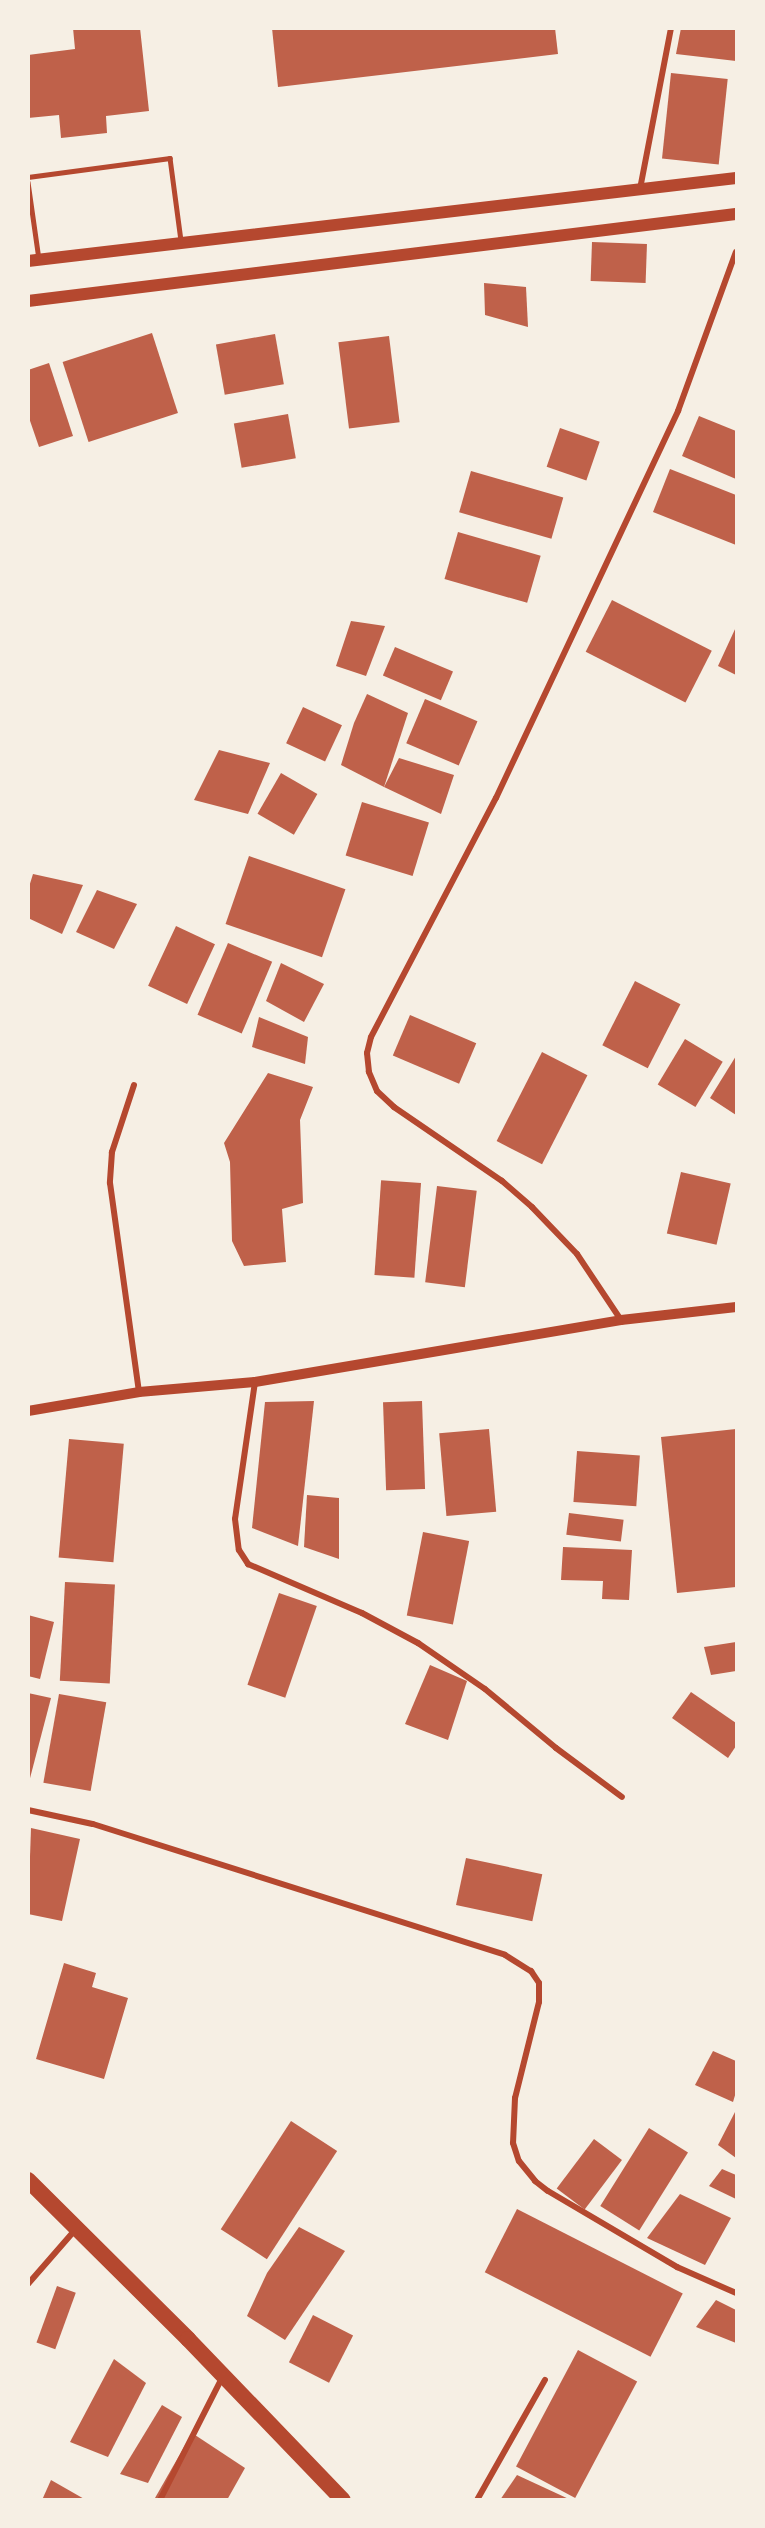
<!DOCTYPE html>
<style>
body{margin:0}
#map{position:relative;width:765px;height:2528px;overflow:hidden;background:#f6efe4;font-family:Roboto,sans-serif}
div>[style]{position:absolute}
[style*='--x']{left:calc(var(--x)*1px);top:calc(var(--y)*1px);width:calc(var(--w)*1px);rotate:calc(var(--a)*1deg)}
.building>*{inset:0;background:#bf614a;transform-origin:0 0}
.service>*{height:4.5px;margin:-2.25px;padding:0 2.25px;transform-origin:2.25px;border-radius:2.25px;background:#b5482f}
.minor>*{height:6px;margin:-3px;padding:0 3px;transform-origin:3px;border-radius:3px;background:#b5482f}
.tertiary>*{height:10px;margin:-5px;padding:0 5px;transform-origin:5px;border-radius:5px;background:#b5482f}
.secondary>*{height:12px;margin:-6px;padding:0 6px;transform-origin:6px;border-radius:6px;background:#b5482f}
.trunk>*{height:16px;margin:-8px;padding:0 8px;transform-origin:8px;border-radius:8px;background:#b5482f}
span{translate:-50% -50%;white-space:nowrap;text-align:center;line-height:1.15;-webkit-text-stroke:4.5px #f6efe4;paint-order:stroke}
.frame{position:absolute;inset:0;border:30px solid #f6efe4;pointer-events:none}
</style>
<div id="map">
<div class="building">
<i style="clip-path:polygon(73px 28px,140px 28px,149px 111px,106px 116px,107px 133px,61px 138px,59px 115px,28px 118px,28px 55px,75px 49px)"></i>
<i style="clip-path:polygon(272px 28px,555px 28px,558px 54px,278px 87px)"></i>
<i style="clip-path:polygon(681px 28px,736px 28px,736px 61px,676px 54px)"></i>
<i style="left:671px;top:73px;width:57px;height:86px;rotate:6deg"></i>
<i style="left:592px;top:242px;width:55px;height:39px;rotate:2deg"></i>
<i style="clip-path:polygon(484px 283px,526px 287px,528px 327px,485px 315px)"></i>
<i style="left:152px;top:333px;width:84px;height:94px;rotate:72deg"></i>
<i style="left:275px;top:334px;width:51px;height:60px;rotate:80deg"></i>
<i style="left:389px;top:336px;width:87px;height:51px;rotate:83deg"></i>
<i style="clip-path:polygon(49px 363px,73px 436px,39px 447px,28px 415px,28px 370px)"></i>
<i style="left:288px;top:414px;width:45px;height:55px;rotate:80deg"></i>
<i style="clip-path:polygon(699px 416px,736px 431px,736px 479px,682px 456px)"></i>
<i style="left:560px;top:428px;width:42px;height:41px;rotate:19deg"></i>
<i style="clip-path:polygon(670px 469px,736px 495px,736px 545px,653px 512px)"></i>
<i style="left:471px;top:471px;width:96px;height:43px;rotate:16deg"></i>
<i style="left:458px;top:532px;width:86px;height:49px;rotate:16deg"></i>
<i style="left:612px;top:600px;width:112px;height:58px;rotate:27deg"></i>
<i style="clip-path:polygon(351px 621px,385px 626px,366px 676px,336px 666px)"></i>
<i style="clip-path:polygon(736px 627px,736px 675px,718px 666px)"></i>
<i style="left:395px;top:647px;width:63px;height:31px;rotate:23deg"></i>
<i style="clip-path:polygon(367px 694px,408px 713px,384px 787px,341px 765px,354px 723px)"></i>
<i style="left:425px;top:699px;width:57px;height:48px;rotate:23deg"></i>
<i style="left:303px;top:707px;width:43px;height:40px;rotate:25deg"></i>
<i style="clip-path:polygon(219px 750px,270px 763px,248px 814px,194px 800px)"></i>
<i style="clip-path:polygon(399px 758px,454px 775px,441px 814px,384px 787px)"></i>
<i style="left:281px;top:773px;width:42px;height:47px;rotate:30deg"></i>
<i style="left:362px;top:802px;width:70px;height:56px;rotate:17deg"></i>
<i style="left:249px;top:856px;width:102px;height:72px;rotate:19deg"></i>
<i style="clip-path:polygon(33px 874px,83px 885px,62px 934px,28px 918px,28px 890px)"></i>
<i style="clip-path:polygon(97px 890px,137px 904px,114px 949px,76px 932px)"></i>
<i style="left:176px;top:926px;width:43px;height:66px;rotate:25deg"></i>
<i style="left:228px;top:943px;width:48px;height:78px;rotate:23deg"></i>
<i style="clip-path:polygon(281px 963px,324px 984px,304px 1022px,266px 1001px)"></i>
<i style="left:635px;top:981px;width:51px;height:72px;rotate:27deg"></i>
<i style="left:410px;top:1015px;width:72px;height:44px;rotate:23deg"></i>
<i style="clip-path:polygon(259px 1017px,308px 1037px,305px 1064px,252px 1047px)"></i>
<i style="left:685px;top:1039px;width:44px;height:53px;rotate:31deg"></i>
<i style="left:542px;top:1052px;width:51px;height:100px;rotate:27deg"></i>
<i style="clip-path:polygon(736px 1056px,736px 1115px,710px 1098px)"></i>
<i style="clip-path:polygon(268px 1073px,313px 1087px,300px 1120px,303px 1203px,282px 1209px,286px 1262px,244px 1266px,232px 1241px,230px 1162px,224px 1143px)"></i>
<i style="left:681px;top:1172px;width:51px;height:63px;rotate:13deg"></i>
<i style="left:421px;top:1183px;width:95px;height:40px;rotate:94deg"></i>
<i style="left:437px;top:1186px;width:40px;height:97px;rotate:7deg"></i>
<i style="clip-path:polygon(314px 1401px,298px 1546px,252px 1528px,265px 1402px)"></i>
<i style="left:422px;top:1401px;width:88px;height:39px;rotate:88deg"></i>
<i style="left:489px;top:1429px;width:83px;height:50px;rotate:85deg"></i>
<i style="clip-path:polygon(736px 1429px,736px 1587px,677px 1593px,661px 1437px)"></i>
<i style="left:69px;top:1439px;width:55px;height:119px;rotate:5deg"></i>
<i style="left:577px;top:1451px;width:63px;height:51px;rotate:4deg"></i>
<i style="clip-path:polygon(307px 1495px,339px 1498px,339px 1559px,304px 1547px)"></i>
<i style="left:569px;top:1513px;width:55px;height:22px;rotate:7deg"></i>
<i style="left:423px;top:1532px;width:47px;height:85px;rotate:11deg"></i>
<i style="clip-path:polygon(563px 1547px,632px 1550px,629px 1600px,602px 1599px,603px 1581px,561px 1580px)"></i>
<i style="left:65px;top:1582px;width:50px;height:99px;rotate:3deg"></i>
<i style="left:279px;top:1593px;width:40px;height:97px;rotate:19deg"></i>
<i style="clip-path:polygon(28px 1615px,54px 1622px,40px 1679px,28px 1676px)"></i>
<i style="clip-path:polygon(736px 1642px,736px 1671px,711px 1675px,704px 1647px)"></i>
<i style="clip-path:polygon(430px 1665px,467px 1681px,448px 1740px,405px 1724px)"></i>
<i style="clip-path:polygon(691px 1692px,736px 1723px,736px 1746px,728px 1758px,672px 1718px)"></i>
<i style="clip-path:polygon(28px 1693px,51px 1698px,29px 1782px,28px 1782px)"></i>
<i style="left:59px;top:1694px;width:48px;height:90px;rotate:10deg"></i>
<i style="clip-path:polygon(31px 1828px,80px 1839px,62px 1921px,28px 1914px)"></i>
<i style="left:466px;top:1858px;width:78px;height:48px;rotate:12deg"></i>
<i style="clip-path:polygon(64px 1963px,96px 1973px,92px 1987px,128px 1998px,104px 2079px,36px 2059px)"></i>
<i style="clip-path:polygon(713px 2051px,736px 2061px,736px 2092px,733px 2102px,695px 2085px)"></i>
<i style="clip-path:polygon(735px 2112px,736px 2113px,736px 2158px,718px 2145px)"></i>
<i style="left:291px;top:2121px;width:55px;height:129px;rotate:33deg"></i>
<i style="left:649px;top:2128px;width:46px;height:92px;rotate:32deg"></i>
<i style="left:594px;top:2139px;width:35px;height:62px;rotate:37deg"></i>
<i style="clip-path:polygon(722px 2169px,736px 2175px,736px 2199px,709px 2186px)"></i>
<i style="clip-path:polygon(680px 2194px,731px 2218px,705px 2265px,647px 2238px)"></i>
<i style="left:517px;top:2209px;width:186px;height:71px;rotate:27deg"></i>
<i style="clip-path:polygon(299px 2227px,345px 2251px,285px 2340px,247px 2316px,267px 2273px)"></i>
<i style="left:57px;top:2286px;width:20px;height:60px;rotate:20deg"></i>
<i style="clip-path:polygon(716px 2300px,736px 2310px,736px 2343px,696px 2327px)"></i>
<i style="left:313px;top:2315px;width:45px;height:53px;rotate:27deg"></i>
<i style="left:578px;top:2350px;width:67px;height:132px;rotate:28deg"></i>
<i style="clip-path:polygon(114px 2359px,146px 2383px,108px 2457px,70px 2442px)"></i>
<i style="clip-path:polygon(162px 2405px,182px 2417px,148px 2483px,120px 2474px)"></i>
<i style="clip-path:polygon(192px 2433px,245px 2468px,227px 2500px,155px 2498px)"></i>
<i style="clip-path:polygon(517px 2475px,571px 2500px,500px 2500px)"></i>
<i style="clip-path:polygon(51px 2480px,86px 2500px,42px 2500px)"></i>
</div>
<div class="service">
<i style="--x:28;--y:177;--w:143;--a:-7.6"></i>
<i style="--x:170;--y:158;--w:83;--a:82.4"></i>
<i style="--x:28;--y:182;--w:78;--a:81.9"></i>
</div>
<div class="minor">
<i style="--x:640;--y:189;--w:164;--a:-79.1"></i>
<i style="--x:134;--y:1085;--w:71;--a:108.2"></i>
<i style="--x:112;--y:1152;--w:31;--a:94"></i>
<i style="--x:110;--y:1183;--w:211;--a:82.1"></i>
<i style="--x:621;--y:1320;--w:79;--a:-123.7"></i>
<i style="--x:577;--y:1254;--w:65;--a:-133.8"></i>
<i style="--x:532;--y:1207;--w:40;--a:-139"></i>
<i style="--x:502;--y:1181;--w:131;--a:-145.6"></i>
<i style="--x:394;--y:1107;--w:23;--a:-137"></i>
<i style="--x:377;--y:1091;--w:21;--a:-113"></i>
<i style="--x:369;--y:1072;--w:19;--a:-96"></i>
<i style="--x:367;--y:1053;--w:16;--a:-76"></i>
<i style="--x:371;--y:1037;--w:270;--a:-62.4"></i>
<i style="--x:496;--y:798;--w:428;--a:-64.8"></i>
<i style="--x:678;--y:411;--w:169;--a:-70"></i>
<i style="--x:255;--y:1382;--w:138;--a:98.3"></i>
<i style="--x:235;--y:1519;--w:31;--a:83"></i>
<i style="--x:239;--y:1550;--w:17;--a:57"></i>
<i style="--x:248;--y:1564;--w:124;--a:23.3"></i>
<i style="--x:362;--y:1613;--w:64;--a:28.2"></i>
<i style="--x:418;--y:1643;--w:81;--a:34.5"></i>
<i style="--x:485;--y:1689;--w:92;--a:39.7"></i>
<i style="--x:556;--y:1748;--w:82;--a:36.6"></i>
<i style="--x:28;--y:1810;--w:66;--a:12.2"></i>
<i style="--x:93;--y:1824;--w:432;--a:17.6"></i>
<i style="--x:505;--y:1955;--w:31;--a:32"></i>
<i style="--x:531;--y:1971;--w:14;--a:56"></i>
<i style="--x:539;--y:1983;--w:19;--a:90"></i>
<i style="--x:539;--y:2002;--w:99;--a:104"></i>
<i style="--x:515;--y:2098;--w:45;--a:92.5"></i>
<i style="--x:513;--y:2143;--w:19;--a:72"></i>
<i style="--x:519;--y:2161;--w:26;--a:51"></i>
<i style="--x:535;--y:2181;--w:16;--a:38"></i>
<i style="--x:548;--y:2191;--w:150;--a:30.5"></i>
<i style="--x:677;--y:2267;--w:64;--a:23.8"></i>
<i style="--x:28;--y:2284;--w:72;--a:-49"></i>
<i style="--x:160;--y:2500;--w:139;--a:-63.1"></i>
<i style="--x:477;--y:2500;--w:138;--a:-60.5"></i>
</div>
<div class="tertiary">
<i style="--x:28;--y:1411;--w:113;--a:-9.7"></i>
<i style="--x:139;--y:1392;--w:116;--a:-4.9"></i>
<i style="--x:255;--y:1382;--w:371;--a:-9.6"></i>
<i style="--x:621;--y:1320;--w:116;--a:-6.4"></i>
</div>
<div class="secondary">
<i style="--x:28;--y:261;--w:713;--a:-6.69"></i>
<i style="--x:28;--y:301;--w:713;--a:-7.01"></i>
</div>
<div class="trunk">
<i style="--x:28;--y:2180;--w:226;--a:44.8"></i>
<i style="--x:188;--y:2339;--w:223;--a:46.1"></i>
</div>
<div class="frame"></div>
</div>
